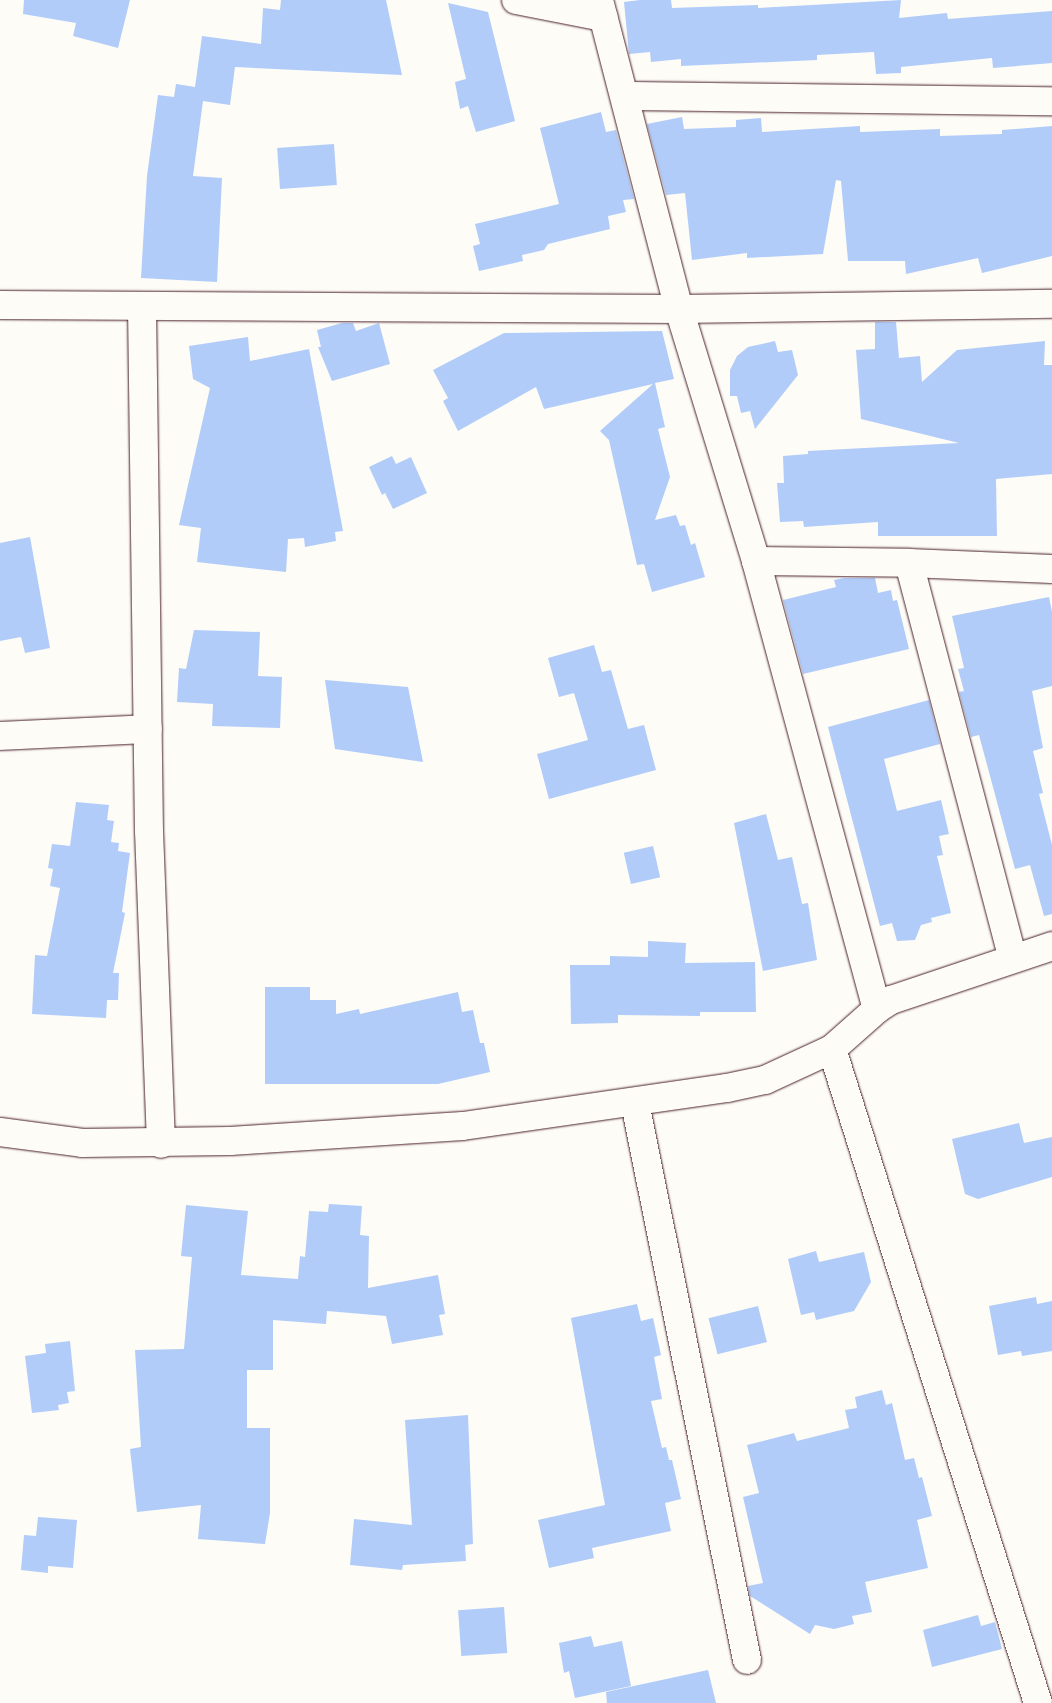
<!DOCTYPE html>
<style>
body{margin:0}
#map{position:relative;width:1052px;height:1703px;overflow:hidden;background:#fdfcf7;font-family:Pangolin,sans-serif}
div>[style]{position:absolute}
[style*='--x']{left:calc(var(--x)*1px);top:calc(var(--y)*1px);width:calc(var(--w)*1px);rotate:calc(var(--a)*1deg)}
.building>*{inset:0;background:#b1ccf9;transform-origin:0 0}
.roads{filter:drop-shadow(0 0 1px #4a1f2b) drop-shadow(0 0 1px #4a1f2b)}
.minor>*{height:28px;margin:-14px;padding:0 14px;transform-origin:14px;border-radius:14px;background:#fdfcf7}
span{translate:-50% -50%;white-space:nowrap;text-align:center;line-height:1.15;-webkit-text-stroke:4px #fdfcf7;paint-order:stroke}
</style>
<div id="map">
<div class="building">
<i style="clip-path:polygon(24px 0,130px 0,118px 48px,73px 36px,76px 23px,23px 14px)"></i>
<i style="clip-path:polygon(281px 0,386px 0,402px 75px,235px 67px,230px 105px,203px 101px,193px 176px,222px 178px,217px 282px,141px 278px,147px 176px,158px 95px,174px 97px,176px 84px,195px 87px,202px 36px,261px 44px,263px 8px,280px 10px)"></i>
<i style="clip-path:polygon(640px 0,671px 0,672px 8px,758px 5px,758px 8px,901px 0,899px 18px,947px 13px,948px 19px,1052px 11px,1052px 63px,993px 68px,992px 58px,901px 67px,901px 73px,876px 74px,874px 52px,817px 55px,817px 60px,681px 66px,681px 59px,651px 62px,650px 52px,629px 54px,624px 2px)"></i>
<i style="clip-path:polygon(448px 3px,488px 12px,515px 121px,476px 132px,468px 106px,460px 109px,455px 82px,466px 79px)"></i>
<i style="clip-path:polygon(601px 112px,606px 132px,616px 130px,634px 199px,623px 200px,626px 212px,608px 216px,610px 229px,548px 244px,544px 250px,522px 255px,523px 261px,479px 271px,473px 246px,480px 244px,475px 224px,559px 204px,540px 128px)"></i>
<i style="clip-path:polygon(682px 117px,684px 129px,736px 127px,736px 120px,761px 118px,762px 132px,860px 126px,860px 132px,940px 129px,940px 136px,1002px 134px,1002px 130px,1052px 126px,1052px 256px,982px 273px,978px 258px,906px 274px,905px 261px,848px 261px,841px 181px,836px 180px,823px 254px,747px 258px,747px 253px,692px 260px,685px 193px,666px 195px,647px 124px)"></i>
<i style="left:334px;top:144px;width:41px;height:57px;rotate:86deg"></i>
<i style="clip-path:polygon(875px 322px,896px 322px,899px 358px,920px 356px,922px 382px,957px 350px,1045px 341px,1044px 365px,1052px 365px,1052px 474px,996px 479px,997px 536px,878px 536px,878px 522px,804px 527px,803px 521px,780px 522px,777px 483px,784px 483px,783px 456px,808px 454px,808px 451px,959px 443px,861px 419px,856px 350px,875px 349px)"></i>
<i style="clip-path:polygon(342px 323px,353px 323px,356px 331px,379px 323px,390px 364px,332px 381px,318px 347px,321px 347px,317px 330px)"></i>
<i style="clip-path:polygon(662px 331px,674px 379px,655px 383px,665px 427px,658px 429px,670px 477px,655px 520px,676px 515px,680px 526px,685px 525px,691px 545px,695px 543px,705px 577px,652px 592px,644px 564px,637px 565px,609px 440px,600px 431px,653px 384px,544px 409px,536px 387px,458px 431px,443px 401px,448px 398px,433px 370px,504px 333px)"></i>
<i style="clip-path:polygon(248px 337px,250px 361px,309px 349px,343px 531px,335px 532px,336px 541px,305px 547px,304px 538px,288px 539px,286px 572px,197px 562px,201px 528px,179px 525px,210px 388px,193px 379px,189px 346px)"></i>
<i style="clip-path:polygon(775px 341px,778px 352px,792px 350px,798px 375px,755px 429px,750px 411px,741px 413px,737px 396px,730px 396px,730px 370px,737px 356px,748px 347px)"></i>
<i style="clip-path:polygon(392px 456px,396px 464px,411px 457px,427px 493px,393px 509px,385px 493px,382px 495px,369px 467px)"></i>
<i style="clip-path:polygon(30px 537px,50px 648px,25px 653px,21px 637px,0 641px,0 543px)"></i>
<i style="clip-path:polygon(844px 578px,875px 578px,878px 593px,891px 590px,893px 601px,897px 600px,909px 649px,803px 674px,783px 600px,836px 587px,834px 580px)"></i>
<i style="clip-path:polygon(1049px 597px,1052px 612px,1052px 686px,1032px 691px,1043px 748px,1033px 751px,1043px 793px,1039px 794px,1052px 845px,1052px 914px,1044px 916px,1030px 865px,1015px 869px,979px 735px,971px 737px,959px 692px,964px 691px,958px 669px,964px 668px,952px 616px)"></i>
<i style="clip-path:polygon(194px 630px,260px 632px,258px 676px,282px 677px,280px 728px,212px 726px,213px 704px,177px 702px,179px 668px,186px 669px)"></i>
<i style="clip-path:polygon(594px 645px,602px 672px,611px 670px,628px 729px,644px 725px,656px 770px,549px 799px,537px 754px,588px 740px,574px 693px,559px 697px,548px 658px)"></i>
<i style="clip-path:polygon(325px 680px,408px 687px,423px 762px,335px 749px)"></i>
<i style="clip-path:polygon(929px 700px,940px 744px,884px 759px,897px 811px,941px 800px,949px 834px,939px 836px,943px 855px,937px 856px,951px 913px,931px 918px,932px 922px,921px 925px,915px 940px,897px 941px,892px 923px,880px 926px,828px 727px)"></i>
<i style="clip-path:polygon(76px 802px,109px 805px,107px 820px,114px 821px,111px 842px,119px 843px,118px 851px,130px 853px,122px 912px,125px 913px,113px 973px,119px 973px,118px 1000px,107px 1000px,106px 1018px,32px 1014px,35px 955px,47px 956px,60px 888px,50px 886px,53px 869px,48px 868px,52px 844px,70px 846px)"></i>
<i style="clip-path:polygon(766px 814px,778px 860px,792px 857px,802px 904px,808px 903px,817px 960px,763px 971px,734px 823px)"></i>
<i style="left:653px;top:846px;width:32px;height:30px;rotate:77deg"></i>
<i style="clip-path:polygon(648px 941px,686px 943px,685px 963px,755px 962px,756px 1012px,700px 1012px,700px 1016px,618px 1015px,618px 1023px,571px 1024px,570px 965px,610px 965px,610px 956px,648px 957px)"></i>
<i style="clip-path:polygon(265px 987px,310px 987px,310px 1000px,336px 1000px,336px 1014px,359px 1009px,360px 1014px,458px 992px,462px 1012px,473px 1010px,480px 1043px,484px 1043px,490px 1072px,438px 1084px,265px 1084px)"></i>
<i style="clip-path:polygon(1019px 1123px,1024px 1143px,1052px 1137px,1052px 1177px,978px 1199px,965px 1194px,952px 1139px)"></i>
<i style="clip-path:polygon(329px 1204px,362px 1206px,360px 1235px,369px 1236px,368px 1288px,438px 1275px,445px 1314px,439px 1315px,443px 1335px,392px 1344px,386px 1316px,327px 1311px,326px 1324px,273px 1320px,273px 1370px,247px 1370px,247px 1428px,270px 1428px,270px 1513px,265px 1544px,198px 1539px,201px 1505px,137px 1512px,130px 1449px,141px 1447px,135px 1350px,184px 1349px,192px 1257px,181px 1256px,186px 1205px,248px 1211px,241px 1275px,298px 1279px,300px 1256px,305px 1257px,309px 1211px,328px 1212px)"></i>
<i style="clip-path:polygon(816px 1251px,819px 1262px,864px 1252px,871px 1282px,854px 1311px,816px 1320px,814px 1312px,801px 1315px,788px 1259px)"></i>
<i style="clip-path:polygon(1036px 1297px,1037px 1304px,1052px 1301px,1052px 1351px,1022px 1356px,1021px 1351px,998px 1355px,989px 1306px)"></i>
<i style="clip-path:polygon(637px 1304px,641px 1321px,653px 1318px,661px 1355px,654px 1357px,662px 1399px,651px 1401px,662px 1448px,666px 1447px,669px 1460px,672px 1460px,681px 1499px,665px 1503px,671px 1531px,592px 1548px,594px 1558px,549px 1568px,538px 1520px,605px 1505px,571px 1318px)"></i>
<i style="left:758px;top:1306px;width:37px;height:51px;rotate:76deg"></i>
<i style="clip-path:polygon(70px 1341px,75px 1391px,67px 1392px,69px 1403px,58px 1405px,59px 1410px,32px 1413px,25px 1356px,46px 1353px,45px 1344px)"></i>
<i style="clip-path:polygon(882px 1390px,886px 1405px,892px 1403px,905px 1460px,914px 1458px,919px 1478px,922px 1477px,932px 1516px,917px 1520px,928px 1568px,865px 1582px,872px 1612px,852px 1616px,854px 1624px,834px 1629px,815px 1625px,810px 1634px,750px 1596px,748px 1586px,763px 1583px,743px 1497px,759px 1493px,747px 1445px,794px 1433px,797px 1441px,849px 1428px,845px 1410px,857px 1408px,855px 1397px)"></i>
<i style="clip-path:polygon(468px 1415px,473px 1544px,465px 1545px,466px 1561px,403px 1565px,402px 1570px,350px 1565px,354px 1519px,412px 1525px,405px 1420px)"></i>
<i style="clip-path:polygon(38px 1517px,77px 1520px,73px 1568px,48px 1566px,48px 1573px,21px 1570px,24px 1535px,36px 1536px)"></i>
<i style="left:504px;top:1607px;width:46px;height:46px;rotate:86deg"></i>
<i style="clip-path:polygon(978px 1615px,981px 1626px,995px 1622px,1002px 1649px,932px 1667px,923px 1630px)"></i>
<i style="clip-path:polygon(591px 1636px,594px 1647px,622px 1641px,631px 1686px,575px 1698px,569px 1671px,564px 1673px,559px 1643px)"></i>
<i style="clip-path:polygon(708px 1670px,716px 1703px,607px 1703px,606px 1692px)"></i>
</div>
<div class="roads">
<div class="minor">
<i style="--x:516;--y:0;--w:89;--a:11.1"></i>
<i style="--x:599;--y:0;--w:319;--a:75.5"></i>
<i style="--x:679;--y:309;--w:264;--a:73"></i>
<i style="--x:756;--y:561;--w:464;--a:74.9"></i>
<i style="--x:625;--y:96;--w:427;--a:0.7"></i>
<i style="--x:0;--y:305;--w:679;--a:0.34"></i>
<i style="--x:679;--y:309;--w:373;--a:-0.8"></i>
<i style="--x:142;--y:306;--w:525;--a:89.24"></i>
<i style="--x:149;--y:831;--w:313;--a:87.8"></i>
<i style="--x:756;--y:561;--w:153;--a:0.7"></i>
<i style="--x:909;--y:563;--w:143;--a:2.4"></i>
<i style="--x:909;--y:563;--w:409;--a:75.3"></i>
<i style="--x:0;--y:736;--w:148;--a:-2.7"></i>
<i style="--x:832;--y:1049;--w:686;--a:72.52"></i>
<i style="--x:635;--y:1103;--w:568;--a:78.63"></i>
<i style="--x:0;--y:1132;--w:83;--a:7.6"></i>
<i style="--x:82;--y:1143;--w:148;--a:-0.8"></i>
<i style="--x:230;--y:1141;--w:233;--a:-3.7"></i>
<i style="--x:463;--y:1126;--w:267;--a:-8.2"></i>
<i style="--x:727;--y:1088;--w:39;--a:-12"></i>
<i style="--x:765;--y:1080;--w:74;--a:-24.8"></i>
<i style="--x:832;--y:1049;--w:60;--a:-41.6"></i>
<i style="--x:877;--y:1009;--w:17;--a:-33"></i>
<i style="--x:891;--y:1000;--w:170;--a:-18.5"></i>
</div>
</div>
</div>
